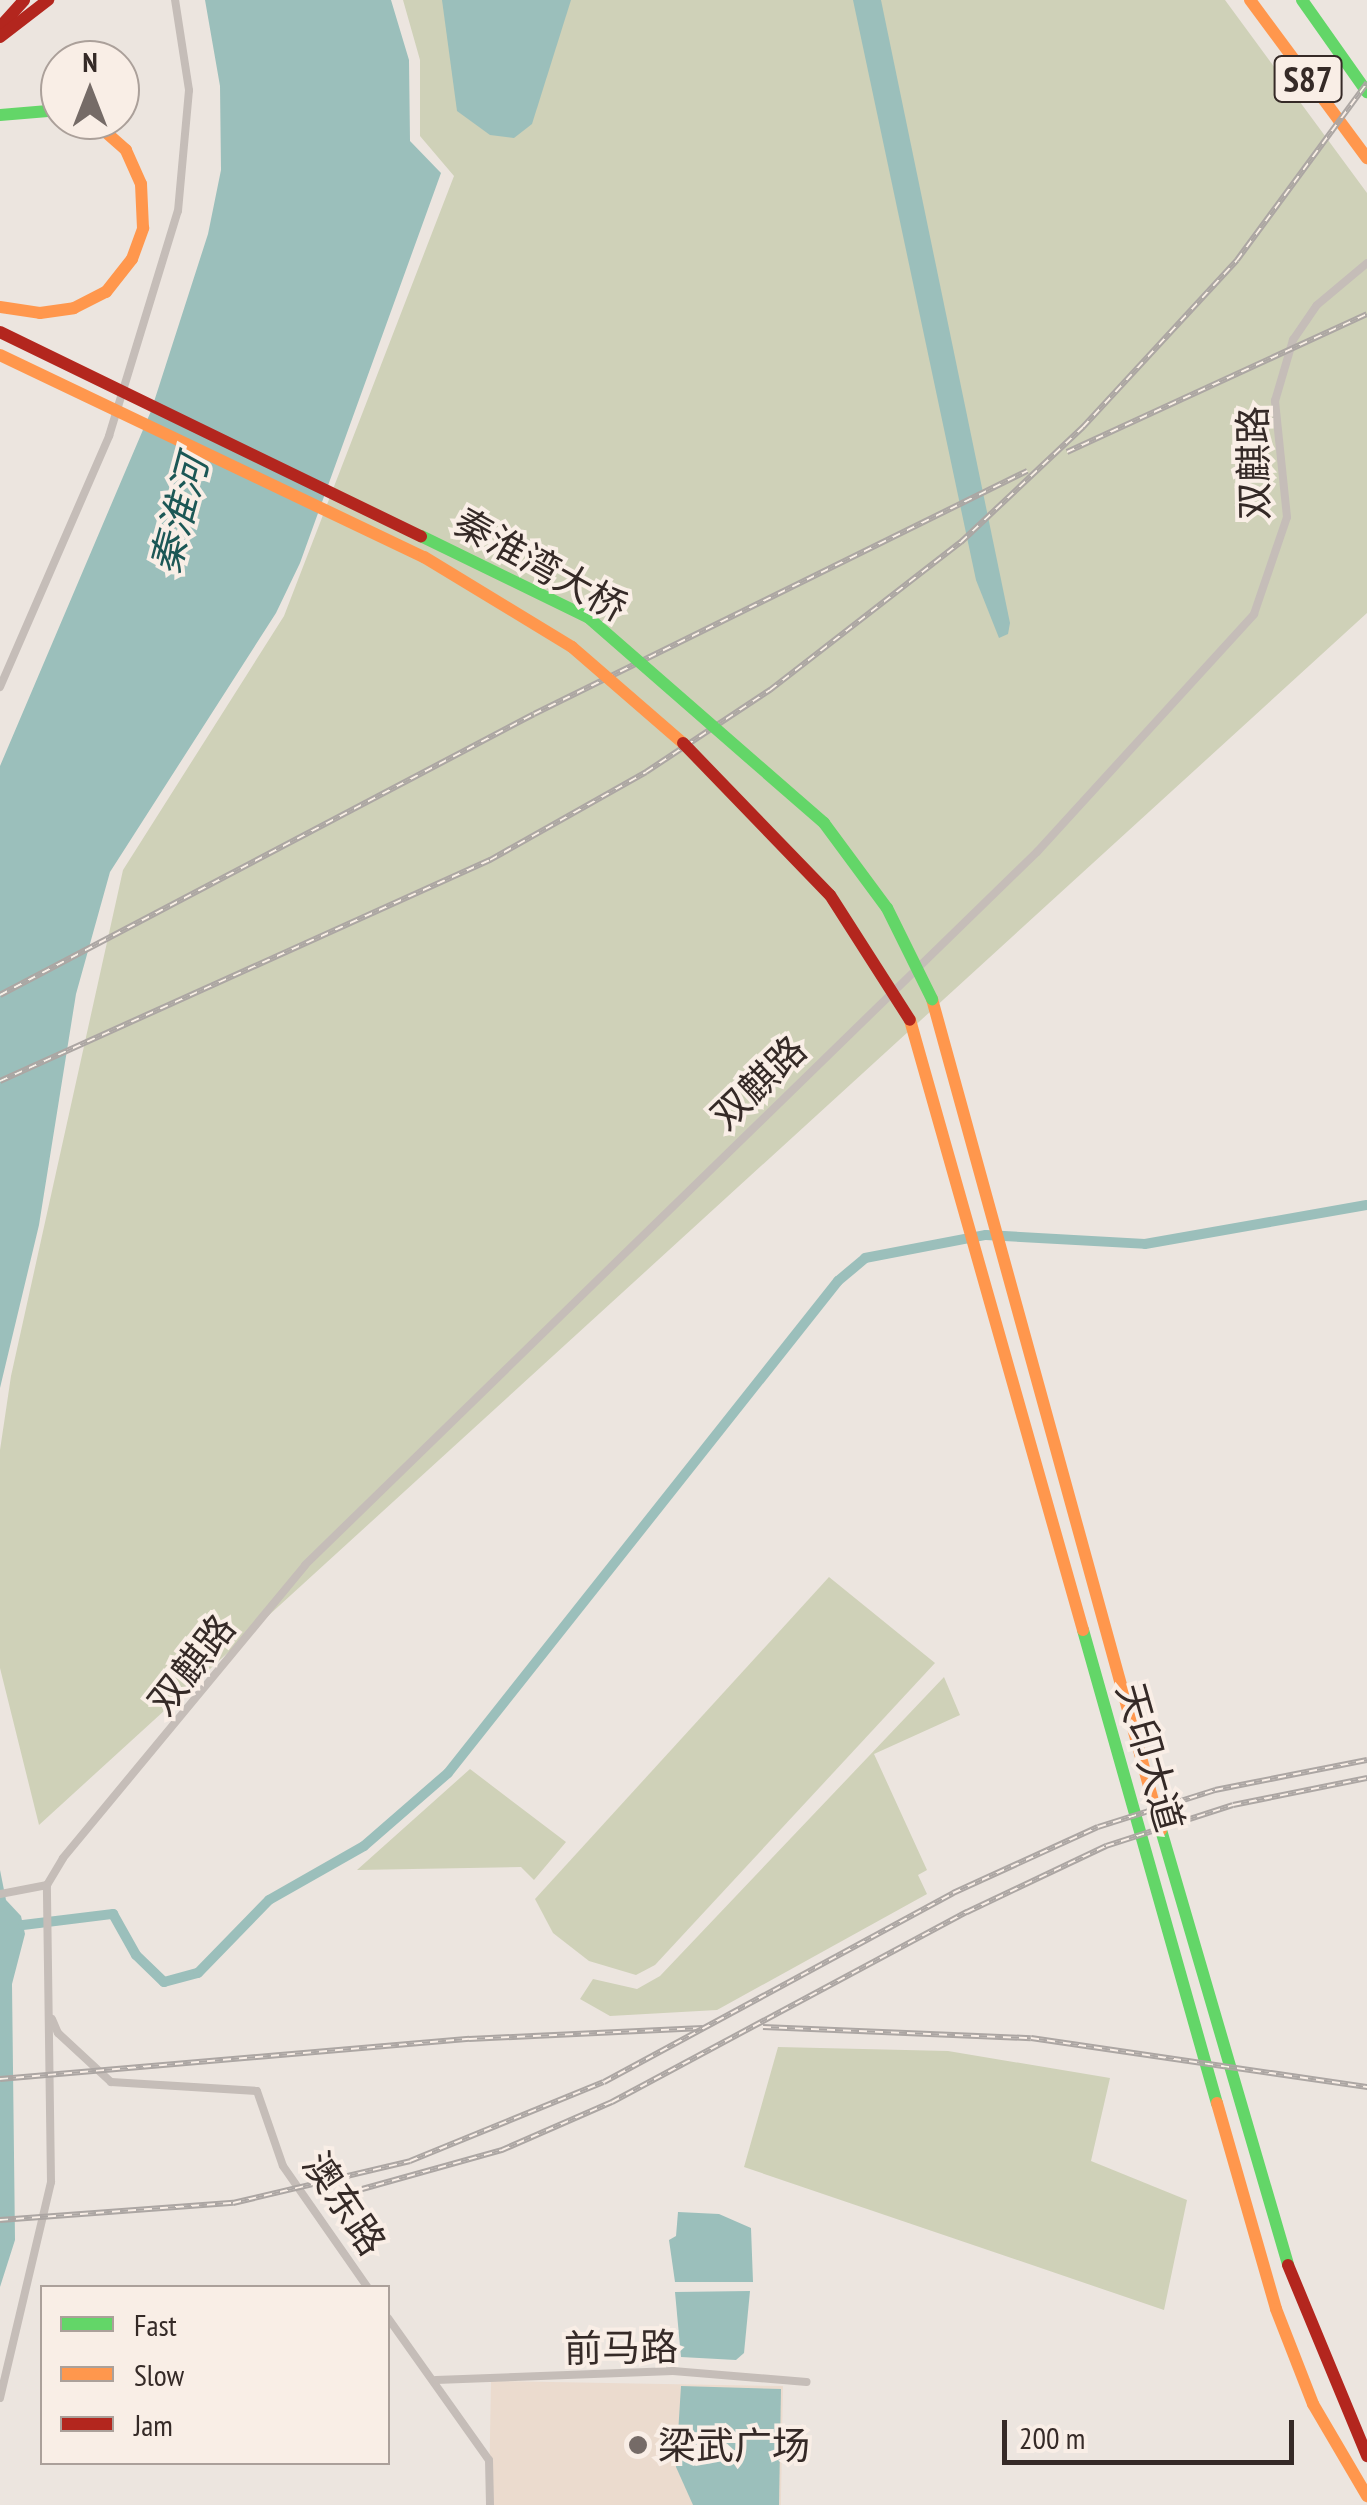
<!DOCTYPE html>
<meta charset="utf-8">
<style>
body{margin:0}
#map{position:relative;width:1367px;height:2505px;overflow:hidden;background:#ece5df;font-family:"PT Sans Narrow","Noto Sans SC",sans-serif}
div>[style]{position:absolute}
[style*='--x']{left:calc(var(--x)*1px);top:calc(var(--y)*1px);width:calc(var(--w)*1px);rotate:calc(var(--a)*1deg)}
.green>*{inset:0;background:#cfd1b8}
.plaza>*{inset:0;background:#ebdbce;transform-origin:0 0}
.water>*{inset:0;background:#9bbfbb}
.canal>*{height:10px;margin:-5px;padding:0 5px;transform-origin:5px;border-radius:5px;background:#9bbfbb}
.street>*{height:8px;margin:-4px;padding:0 4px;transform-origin:4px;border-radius:4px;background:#c5bdb8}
.fast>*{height:12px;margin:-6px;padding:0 6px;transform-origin:6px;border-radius:6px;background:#63d668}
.slow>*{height:12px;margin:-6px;padding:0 6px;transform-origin:6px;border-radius:6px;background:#ff974d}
.jam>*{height:12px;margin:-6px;padding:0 6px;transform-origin:6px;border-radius:6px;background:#b3261e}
.rail>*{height:6px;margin-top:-3px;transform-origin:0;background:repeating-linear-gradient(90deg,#f9eee6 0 8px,#aca6a3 0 16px);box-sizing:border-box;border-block:2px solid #aca6a3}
.fast-bridge>*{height:12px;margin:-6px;padding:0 6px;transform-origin:6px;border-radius:6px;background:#63d668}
.slow-bridge>*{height:12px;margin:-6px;padding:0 6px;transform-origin:6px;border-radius:6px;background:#ff974d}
.jam-bridge>*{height:12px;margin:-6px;padding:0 6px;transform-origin:6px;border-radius:6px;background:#b3261e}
.dots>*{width:28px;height:28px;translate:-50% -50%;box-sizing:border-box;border:5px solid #f9eee6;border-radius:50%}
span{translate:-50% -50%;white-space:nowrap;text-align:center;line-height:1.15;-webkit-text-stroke:8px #f9eee6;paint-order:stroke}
.shield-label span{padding:2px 8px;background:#f9eee6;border:2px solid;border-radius:8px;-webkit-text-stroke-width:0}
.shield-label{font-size:35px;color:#352a27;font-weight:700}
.street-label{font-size:38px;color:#352a27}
.poi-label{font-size:38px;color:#352a27}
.left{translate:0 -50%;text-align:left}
.water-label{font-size:40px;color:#1c5755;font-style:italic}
.legend{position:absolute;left:40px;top:2285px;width:350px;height:180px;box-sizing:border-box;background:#f9eee6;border:2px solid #aba09a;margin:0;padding:12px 18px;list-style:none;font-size:30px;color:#352a27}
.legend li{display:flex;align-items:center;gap:20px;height:50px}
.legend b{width:50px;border:2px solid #aba09a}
.north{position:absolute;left:40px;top:40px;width:100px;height:100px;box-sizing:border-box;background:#f9eee6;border:2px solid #aba09a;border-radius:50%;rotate:0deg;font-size:28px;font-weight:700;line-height:40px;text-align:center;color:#352a27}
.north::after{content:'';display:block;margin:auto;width:35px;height:45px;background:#756b67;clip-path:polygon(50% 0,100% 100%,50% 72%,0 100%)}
.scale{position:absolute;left:1002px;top:2420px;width:292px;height:45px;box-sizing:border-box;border:5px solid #352a27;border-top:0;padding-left:12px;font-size:30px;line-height:35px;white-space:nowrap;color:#352a27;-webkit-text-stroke:8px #f9eee6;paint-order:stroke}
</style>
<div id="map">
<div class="green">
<i style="clip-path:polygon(403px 0,1225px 0,1367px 193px,1367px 613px,39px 1825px,0 1668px,0 1450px,11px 1376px,123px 870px,284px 616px,454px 176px,420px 136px,420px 60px)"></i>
<i style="clip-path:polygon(829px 1577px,935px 1663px,655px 1965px,636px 1975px,589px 1961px,553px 1933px,535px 1899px)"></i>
<i style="clip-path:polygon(944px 1677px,960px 1715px,874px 1754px,927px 1870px,918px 1875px,927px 1894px,717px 2010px,610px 2016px,580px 1999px,593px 1979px,637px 1989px,660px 1976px)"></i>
<i style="clip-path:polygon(470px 1769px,566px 1842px,534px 1880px,521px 1867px,357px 1870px)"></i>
<i style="clip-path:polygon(778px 2047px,948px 2051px,1110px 2078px,1091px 2161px,1187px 2200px,1164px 2310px,744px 2167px)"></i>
</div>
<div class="plaza">
<i style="left:491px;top:2381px;width:292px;height:124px;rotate:1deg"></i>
</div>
<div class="water">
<i style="clip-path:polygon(205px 0,391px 0,409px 60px,410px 141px,441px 173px,300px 563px,276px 613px,110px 872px,76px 994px,39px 1225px,0 1388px,0 766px,151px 411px,208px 234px,221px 170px,220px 86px)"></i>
<i style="clip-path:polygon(442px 0,571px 0,532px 124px,514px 138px,490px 135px,457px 111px)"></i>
<i style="clip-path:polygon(853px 0,881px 0,1010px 623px,1008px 634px,999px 638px,976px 580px)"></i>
<i style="clip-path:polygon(0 1870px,6px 1900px,21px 1916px,25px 1934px,12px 1984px,15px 2240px,0 2287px)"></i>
<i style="clip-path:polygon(678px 2212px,719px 2214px,751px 2228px,753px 2282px,675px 2282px,669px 2240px,676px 2236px)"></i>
<i style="clip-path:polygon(750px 2291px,744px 2353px,736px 2360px,681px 2357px,675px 2292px)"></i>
<i style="clip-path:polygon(681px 2386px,781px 2389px,779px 2505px,693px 2505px,676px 2467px)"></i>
</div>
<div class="canal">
<i style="--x:23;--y:1925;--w:91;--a:-7"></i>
<i style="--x:113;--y:1914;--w:47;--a:60.7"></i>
<i style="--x:136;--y:1955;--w:39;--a:44"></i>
<i style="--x:164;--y:1982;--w:35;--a:-15"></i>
<i style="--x:198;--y:1973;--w:102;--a:-45.8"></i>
<i style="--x:269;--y:1900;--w:109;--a:-29.6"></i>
<i style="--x:364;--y:1846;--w:111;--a:-41"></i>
<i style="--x:448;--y:1773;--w:628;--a:-51.6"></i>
<i style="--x:838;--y:1281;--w:35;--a:-40"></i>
<i style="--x:865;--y:1258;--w:123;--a:-10.8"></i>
<i style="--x:986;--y:1235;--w:159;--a:3.2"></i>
<i style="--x:1145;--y:1244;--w:225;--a:-10"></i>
</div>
<div class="street">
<i style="--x:0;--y:687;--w:274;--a:-66.5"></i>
<i style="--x:109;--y:436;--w:235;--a:-73"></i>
<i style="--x:178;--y:211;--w:121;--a:-84.8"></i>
<i style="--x:189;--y:90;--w:91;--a:-98.8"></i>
<i style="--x:47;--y:1885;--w:31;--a:-59"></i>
<i style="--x:63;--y:1858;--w:380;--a:-50.4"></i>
<i style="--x:305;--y:1565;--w:1022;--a:-44.25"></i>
<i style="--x:1037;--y:852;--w:322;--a:-47.6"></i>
<i style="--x:1254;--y:614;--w:102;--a:-71.2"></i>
<i style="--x:1287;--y:517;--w:117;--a:-95.9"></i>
<i style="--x:1275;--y:401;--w:64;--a:-73.6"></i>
<i style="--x:1293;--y:340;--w:42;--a:-55.6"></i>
<i style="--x:1317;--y:305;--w:65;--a:-40"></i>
<i style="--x:0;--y:1894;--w:48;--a:-10.8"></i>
<i style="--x:52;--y:2019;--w:15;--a:67"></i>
<i style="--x:58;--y:2033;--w:72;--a:42.8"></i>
<i style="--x:111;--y:2082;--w:146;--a:3.5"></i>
<i style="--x:257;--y:2091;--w:79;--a:70.9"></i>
<i style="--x:283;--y:2166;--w:149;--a:55.1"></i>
<i style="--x:388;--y:2318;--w:174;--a:54.6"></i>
<i style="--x:489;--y:2460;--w:45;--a:88.7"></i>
<i style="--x:436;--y:2380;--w:237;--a:-2.2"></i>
<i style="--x:673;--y:2371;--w:134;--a:4.7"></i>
<i style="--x:0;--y:2398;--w:222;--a:-76.7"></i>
<i style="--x:51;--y:2182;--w:297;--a:-90.8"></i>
</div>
<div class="fast">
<i style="--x:1302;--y:0;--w:113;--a:54.8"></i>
<i style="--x:0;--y:115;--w:60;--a:-4.8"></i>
<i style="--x:1083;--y:1630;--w:492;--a:74.2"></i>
<i style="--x:1161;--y:1830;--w:453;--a:73.7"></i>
</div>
<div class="slow">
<i style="--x:1250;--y:0;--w:197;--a:53.5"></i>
<i style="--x:0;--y:307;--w:40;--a:8.5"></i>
<i style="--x:40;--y:313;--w:34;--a:-8"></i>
<i style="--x:74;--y:308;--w:36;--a:-27"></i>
<i style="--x:106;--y:292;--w:42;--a:-51.8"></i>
<i style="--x:132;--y:259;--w:33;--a:-70"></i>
<i style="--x:143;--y:228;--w:44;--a:-92.6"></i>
<i style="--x:141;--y:184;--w:37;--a:-114"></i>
<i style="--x:126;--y:150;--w:45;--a:-138.6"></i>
<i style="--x:932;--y:999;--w:862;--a:74.59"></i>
<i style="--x:910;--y:1020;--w:634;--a:74.17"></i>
<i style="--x:1217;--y:2103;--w:214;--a:74"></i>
<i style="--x:1276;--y:2309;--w:102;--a:68.7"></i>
<i style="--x:1313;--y:2404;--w:107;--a:59.6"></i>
</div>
<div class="jam">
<i style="--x:0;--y:27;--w:36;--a:-48"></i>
<i style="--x:0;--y:37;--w:61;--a:-37.6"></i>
<i style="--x:1288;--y:2265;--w:207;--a:67.5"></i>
</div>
<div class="rail">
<i style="--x:1067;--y:452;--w:330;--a:-24.7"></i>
<i style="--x:0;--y:995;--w:603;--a:-27.75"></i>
<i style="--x:534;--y:714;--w:550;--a:-26.24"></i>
<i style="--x:0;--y:1081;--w:538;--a:-24.28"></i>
<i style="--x:490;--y:860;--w:179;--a:-29.4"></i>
<i style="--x:646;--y:772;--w:149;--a:-33.5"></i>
<i style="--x:770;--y:690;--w:242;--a:-37.8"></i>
<i style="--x:961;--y:542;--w:168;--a:-43.3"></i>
<i style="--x:1083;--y:427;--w:227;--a:-47.3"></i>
<i style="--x:1237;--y:260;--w:220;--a:-53.7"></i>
<i style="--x:763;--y:2027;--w:268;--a:2.4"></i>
<i style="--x:1031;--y:2038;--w:340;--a:8.3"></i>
<i style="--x:0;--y:2079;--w:471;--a:-4.9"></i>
<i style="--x:469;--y:2039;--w:234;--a:-2.7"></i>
<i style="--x:330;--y:2198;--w:179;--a:-15.6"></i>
<i style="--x:502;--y:2150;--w:120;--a:-23.6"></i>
<i style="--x:612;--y:2102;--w:403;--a:-28.2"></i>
<i style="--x:967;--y:1912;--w:154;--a:-25.4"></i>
<i style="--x:1106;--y:1846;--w:133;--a:-17.9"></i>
<i style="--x:1233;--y:1805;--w:137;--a:-11.4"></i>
<i style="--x:0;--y:2220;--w:234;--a:-4.2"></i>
<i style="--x:233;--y:2203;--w:182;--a:-13.3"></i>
<i style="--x:410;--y:2161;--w:209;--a:-22.2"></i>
<i style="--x:604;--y:2082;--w:397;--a:-28.4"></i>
<i style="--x:953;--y:1893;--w:159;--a:-24.5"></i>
<i style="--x:1098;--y:1827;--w:123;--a:-17.5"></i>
<i style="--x:1215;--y:1790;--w:155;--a:-11.2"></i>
</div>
<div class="fast-bridge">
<i style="--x:421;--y:536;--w:187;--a:26"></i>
<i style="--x:589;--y:618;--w:312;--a:41.1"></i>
<i style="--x:824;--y:823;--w:106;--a:53.5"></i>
<i style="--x:887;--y:908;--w:102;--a:63.7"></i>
</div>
<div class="slow-bridge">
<i style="--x:0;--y:355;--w:470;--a:25.5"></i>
<i style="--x:424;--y:557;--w:173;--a:31.3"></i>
<i style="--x:572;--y:647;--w:147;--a:40.9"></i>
</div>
<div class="jam-bridge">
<i style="--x:0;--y:332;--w:468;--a:25.9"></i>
<i style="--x:683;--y:743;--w:211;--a:46"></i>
<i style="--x:830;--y:895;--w:148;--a:57.4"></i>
</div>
<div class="dots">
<i style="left:638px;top:2445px;background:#756b67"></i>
</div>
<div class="shield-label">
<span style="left:1308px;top:79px">S87</span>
</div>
<div class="street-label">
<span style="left:1253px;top:463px;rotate:-91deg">双麒路</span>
<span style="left:541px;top:564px;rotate:29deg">秦淮湾大桥</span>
<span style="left:758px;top:1082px;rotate:-44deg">双麒路</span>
<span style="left:191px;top:1664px;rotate:-52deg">双麒路</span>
<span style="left:1151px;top:1757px;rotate:74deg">天印大道</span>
<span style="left:345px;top:2203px;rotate:56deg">澳东路</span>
<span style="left:621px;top:2347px;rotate:-1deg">前马路</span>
</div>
<div class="poi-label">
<span class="left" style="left:658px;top:2445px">梁武广场</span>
</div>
<div class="water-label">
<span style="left:178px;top:515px;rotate:-75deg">秦淮河</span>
</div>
<ul class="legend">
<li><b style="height:12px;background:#63d668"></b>Fast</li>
<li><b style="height:12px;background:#ff974d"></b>Slow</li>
<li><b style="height:12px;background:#b3261e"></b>Jam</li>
</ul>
<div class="north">N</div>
<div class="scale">200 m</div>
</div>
